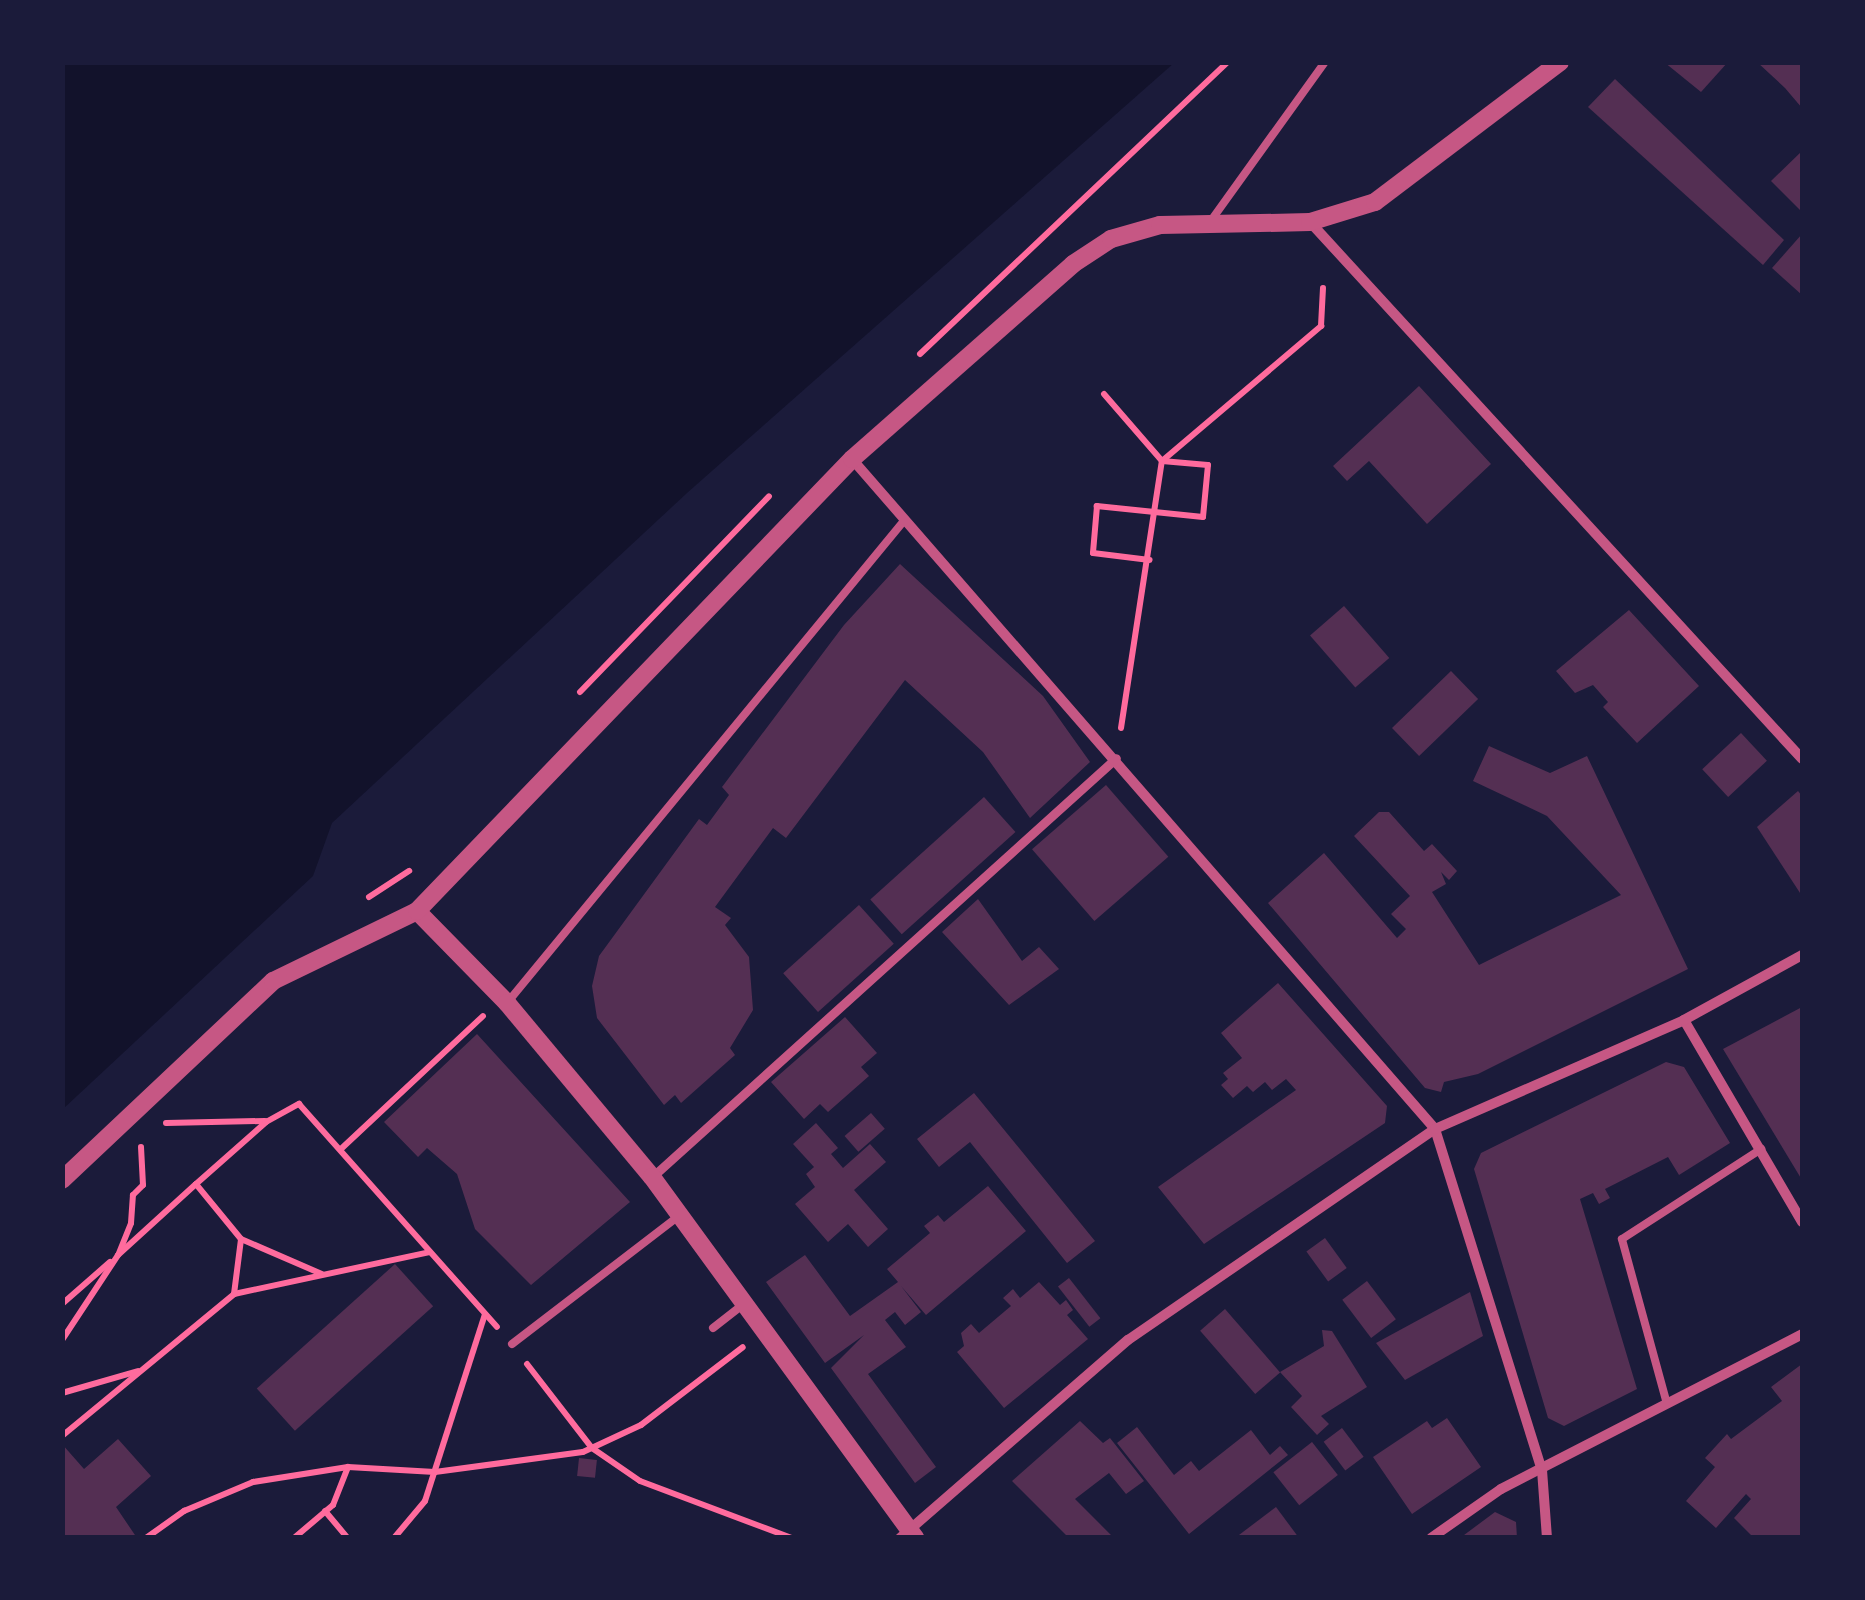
<!DOCTYPE html>
<style>
body{margin:0}
#map{position:relative;width:1865px;height:1600px;overflow:hidden;background:#1b1b3a;font-family:Quicksand,sans-serif}
div>[style]{position:absolute}
[style*='--x']{left:calc(var(--x)*1px);top:calc(var(--y)*1px);width:calc(var(--w)*1px);rotate:calc(var(--a)*1deg)}
.water>*{inset:0;background:#12122b}
.building>*{inset:0;background:#542f53;transform-origin:0 0}
.path>*{height:6px;margin:-3px;padding:0 3px;transform-origin:3px;border-radius:3px;background:#ff6b9d}
.service>*{height:8px;margin:-4px;padding:0 4px;transform-origin:4px;border-radius:4px;background:#c65784}
.pedestrian>*{height:9px;margin:-4.5px;padding:0 4.5px;transform-origin:4.5px;border-radius:4.5px;background:#c65784}
.minor>*{height:10px;margin:-5px;padding:0 5px;transform-origin:5px;border-radius:5px;background:#c65784}
.tertiary>*{height:18px;margin:-9px;padding:0 9px;transform-origin:9px;border-radius:9px;background:#c65784}
span{translate:-50% -50%;white-space:nowrap;text-align:center;line-height:1.15;-webkit-text-stroke:10px #1b1b3a;paint-order:stroke}
.frame{position:absolute;inset:0;border:65px solid #1b1b3a;pointer-events:none}
</style>
<div id="map">
<div class="water">
<i style="clip-path:polygon(63px 62px,1174px 62px,1174px 63px,687px 493px,332px 823px,313px 876px,63px 1109px)"></i>
</div>
<div class="building">
<i style="clip-path:polygon(1664px 62px,1728px 62px,1701px 92px)"></i>
<i style="clip-path:polygon(1757px 62px,1802px 62px,1802px 108px,1785px 88px)"></i>
<i style="clip-path:polygon(1615px 79px,1784px 240px,1763px 265px,1588px 107px)"></i>
<i style="clip-path:polygon(1802px 151px,1802px 212px,1771px 181px)"></i>
<i style="clip-path:polygon(1802px 234px,1802px 295px,1772px 268px)"></i>
<i style="clip-path:polygon(1419px 386px,1491px 464px,1427px 524px,1369px 461px,1347px 481px,1333px 466px)"></i>
<i style="clip-path:polygon(900px 564px,1043px 696px,1090px 762px,1030px 818px,983px 752px,905px 680px,786px 838px,773px 828px,715px 907px,731px 918px,725px 925px,749px 957px,753px 1010px,730px 1048px,735px 1055px,681px 1103px,675px 1095px,664px 1105px,597px 1018px,592px 986px,599px 956px,699px 819px,707px 825px,729px 795px,722px 787px,844px 625px)"></i>
<i style="left:1344px;top:606px;width:69px;height:45px;rotate:49deg"></i>
<i style="clip-path:polygon(1629px 610px,1699px 686px,1637px 743px,1603px 707px,1608px 702px,1593px 685px,1575px 693px,1556px 671px)"></i>
<i style="left:1451px;top:671px;width:39px;height:82px;rotate:46deg"></i>
<i style="left:1741px;top:733px;width:38px;height:53px;rotate:47deg"></i>
<i style="clip-path:polygon(1489px 746px,1550px 773px,1587px 756px,1688px 969px,1478px 1074px,1444px 1082px,1441px 1092px,1425px 1088px,1268px 903px,1324px 853px,1397px 938px,1406px 929px,1391px 914px,1410px 896px,1354px 836px,1379px 812px,1389px 812px,1424px 851px,1432px 844px,1457px 871px,1449px 880px,1441px 872px,1446px 884px,1432px 892px,1479px 965px,1621px 895px,1547px 816px,1473px 781px)"></i>
<i style="left:1106px;top:785px;width:95px;height:98px;rotate:49deg"></i>
<i style="clip-path:polygon(1798px 791px,1802px 796px,1802px 896px,1757px 827px)"></i>
<i style="left:984px;top:797px;width:47px;height:153px;rotate:48deg"></i>
<i style="clip-path:polygon(978px 899px,1022px 961px,1039px 947px,1059px 969px,1009px 1005px,942px 932px)"></i>
<i style="left:859px;top:905px;width:52px;height:102px;rotate:48deg"></i>
<i style="clip-path:polygon(1278px 983px,1387px 1106px,1385px 1123px,1204px 1244px,1158px 1187px,1296px 1090px,1286px 1079px,1272px 1090px,1265px 1082px,1253px 1092px,1247px 1086px,1233px 1098px,1221px 1085px,1228px 1079px,1223px 1073px,1242px 1058px,1221px 1033px)"></i>
<i style="clip-path:polygon(1802px 1007px,1802px 1180px,1723px 1049px)"></i>
<i style="clip-path:polygon(845px 1017px,877px 1053px,861px 1067px,869px 1076px,828px 1112px,820px 1104px,804px 1119px,771px 1082px)"></i>
<i style="clip-path:polygon(477px 1034px,630px 1202px,531px 1285px,475px 1229px,457px 1174px,427px 1148px,418px 1157px,384px 1122px)"></i>
<i style="clip-path:polygon(1666px 1062px,1684px 1067px,1730px 1143px,1679px 1175px,1668px 1157px,1605px 1189px,1610px 1198px,1599px 1204px,1593px 1193px,1580px 1199px,1637px 1389px,1564px 1426px,1548px 1418px,1474px 1169px,1481px 1153px)"></i>
<i style="clip-path:polygon(974px 1093px,1095px 1241px,1067px 1263px,970px 1142px,939px 1167px,917px 1139px)"></i>
<i style="left:871px;top:1113px;width:21px;height:35px;rotate:49deg"></i>
<i style="clip-path:polygon(816px 1123px,838px 1148px,831px 1154px,843px 1168px,870px 1144px,886px 1162px,854px 1190px,888px 1229px,868px 1247px,848px 1224px,828px 1242px,795px 1204px,815px 1187px,806px 1174px,814px 1167px,793px 1144px)"></i>
<i style="clip-path:polygon(988px 1186px,1026px 1231px,926px 1315px,901px 1286px,921px 1312px,905px 1325px,895px 1312px,885px 1320px,906px 1347px,868px 1374px,936px 1467px,915px 1483px,831px 1368px,864px 1335px,825px 1363px,766px 1282px,805px 1255px,850px 1316px,898px 1282px,887px 1269px,930px 1233px,924px 1226px,938px 1215px,944px 1222px)"></i>
<i style="left:1325px;top:1238px;width:37px;height:23px;rotate:54deg"></i>
<i style="left:395px;top:1264px;width:57px;height:186px;rotate:48deg"></i>
<i style="left:1069px;top:1278px;width:51px;height:14px;rotate:52deg"></i>
<i style="left:1367px;top:1281px;width:48px;height:31px;rotate:53deg"></i>
<i style="clip-path:polygon(1039px 1282px,1060px 1305px,1066px 1300px,1073px 1310px,1067px 1315px,1088px 1339px,1004px 1408px,957px 1352px,964px 1346px,961px 1333px,971px 1324px,979px 1333px,1011px 1306px,1003px 1298px,1013px 1289px,1020px 1298px)"></i>
<i style="clip-path:polygon(1470px 1292px,1483px 1336px,1405px 1380px,1376px 1343px)"></i>
<i style="left:1225px;top:1309px;width:84px;height:33px;rotate:49deg"></i>
<i style="clip-path:polygon(1322px 1330px,1332px 1331px,1367px 1387px,1321px 1416px,1329px 1424px,1317px 1435px,1291px 1407px,1302px 1396px,1280px 1372px,1324px 1346px)"></i>
<i style="clip-path:polygon(1802px 1364px,1802px 1538px,1754px 1538px,1734px 1518px,1751px 1499px,1746px 1494px,1716px 1528px,1686px 1501px,1715px 1467px,1705px 1458px,1727px 1434px,1731px 1439px,1782px 1401px,1771px 1387px)"></i>
<i style="clip-path:polygon(1447px 1418px,1481px 1467px,1412px 1514px,1373px 1457px,1427px 1421px,1432px 1428px)"></i>
<i style="clip-path:polygon(1080px 1421px,1103px 1443px,1110px 1438px,1144px 1481px,1126px 1494px,1109px 1473px,1075px 1499px,1114px 1538px,1069px 1538px,1012px 1481px)"></i>
<i style="clip-path:polygon(1137px 1427px,1174px 1475px,1191px 1461px,1199px 1471px,1251px 1430px,1270px 1455px,1280px 1446px,1288px 1455px,1189px 1534px,1117px 1443px)"></i>
<i style="left:1342px;top:1428px;width:36px;height:23px;rotate:53deg"></i>
<i style="clip-path:polygon(118px 1439px,151px 1476px,116px 1507px,137px 1538px,62px 1538px,62px 1444px,84px 1469px)"></i>
<i style="left:1312px;top:1442px;width:42px;height:49px;rotate:52deg"></i>
<i style="left:579px;top:1458px;width:18px;height:18px;rotate:6deg"></i>
<i style="clip-path:polygon(1276px 1507px,1299px 1538px,1235px 1538px)"></i>
<i style="clip-path:polygon(1495px 1512px,1516px 1522px,1517px 1538px,1460px 1538px)"></i>
</div>
<div class="path">
<i style="--x:920;--y:354;--w:424;--a:-43.5"></i>
<i style="--x:1104;--y:394;--w:89;--a:49.1"></i>
<i style="--x:1162;--y:461;--w:46;--a:5"></i>
<i style="--x:1208;--y:465;--w:52;--a:95.5"></i>
<i style="--x:1203;--y:517;--w:107;--a:-174.1"></i>
<i style="--x:1097;--y:506;--w:47;--a:94.9"></i>
<i style="--x:1093;--y:553;--w:57;--a:7"></i>
<i style="--x:580;--y:692;--w:272;--a:-46"></i>
<i style="--x:1121;--y:728;--w:270;--a:-81.3"></i>
<i style="--x:1162;--y:461;--w:209;--a:-40.3"></i>
<i style="--x:1321;--y:326;--w:38;--a:-87"></i>
<i style="--x:369;--y:897;--w:48;--a:-33"></i>
<i style="--x:166;--y:1123;--w:99;--a:-1.2"></i>
<i style="--x:342;--y:1148;--w:193;--a:-43.1"></i>
<i style="--x:241;--y:1239;--w:88;--a:23.4"></i>
<i style="--x:119;--y:1253;--w:32;--a:-68"></i>
<i style="--x:131;--y:1223;--w:28;--a:-86"></i>
<i style="--x:133;--y:1195;--w:14;--a:-45"></i>
<i style="--x:143;--y:1185;--w:38;--a:-93"></i>
<i style="--x:234;--y:1294;--w:200;--a:-12.1"></i>
<i style="--x:62;--y:1304;--w:64;--a:-41.2"></i>
<i style="--x:62;--y:1340;--w:102;--a:-56.6"></i>
<i style="--x:118;--y:1255;--w:105;--a:-42.3"></i>
<i style="--x:527;--y:1364;--w:106;--a:52.3"></i>
<i style="--x:592;--y:1448;--w:58;--a:34.5"></i>
<i style="--x:640;--y:1481;--w:162;--a:20.6"></i>
<i style="--x:62;--y:1393;--w:79;--a:-16.1"></i>
<i style="--x:62;--y:1436;--w:223;--a:-39.5"></i>
<i style="--x:234;--y:1294;--w:55;--a:-82.7"></i>
<i style="--x:241;--y:1239;--w:71;--a:-129.3"></i>
<i style="--x:196;--y:1184;--w:94;--a:-41.5"></i>
<i style="--x:266;--y:1122;--w:38;--a:-29"></i>
<i style="--x:299;--y:1104;--w:298;--a:48.4"></i>
<i style="--x:325;--y:1511;--w:35;--a:50"></i>
<i style="--x:146;--y:1538;--w:47;--a:-35.4"></i>
<i style="--x:184;--y:1511;--w:75;--a:-22.8"></i>
<i style="--x:253;--y:1482;--w:96;--a:-9"></i>
<i style="--x:348;--y:1467;--w:87;--a:3.3"></i>
<i style="--x:435;--y:1472;--w:149;--a:-7.7"></i>
<i style="--x:583;--y:1452;--w:64;--a:-25"></i>
<i style="--x:641;--y:1425;--w:128;--a:-37.4"></i>
<i style="--x:294;--y:1538;--w:51;--a:-40.2"></i>
<i style="--x:333;--y:1505;--w:41;--a:-68.5"></i>
<i style="--x:394;--y:1538;--w:48;--a:-50"></i>
<i style="--x:425;--y:1501;--w:196;--a:-72.2"></i>
</div>
<div class="service">
<i style="--x:1210;--y:222;--w:197;--a:-54.3"></i>
<i style="--x:507;--y:1003;--w:623;--a:-50.54"></i>
<i style="--x:713;--y:1328;--w:39;--a:-38"></i>
<i style="--x:512;--y:1344;--w:210;--a:-37.5"></i>
<i style="--x:1667;--y:1404;--w:171;--a:-105.3"></i>
<i style="--x:1622;--y:1239;--w:166;--a:-32.9"></i>
</div>
<div class="pedestrian">
<i style="--x:652;--y:1177;--w:625;--a:-42.08"></i>
</div>
<div class="minor">
<i style="--x:1310;--y:222;--w:728;--a:47.5"></i>
<i style="--x:852;--y:459;--w:888;--a:48.97"></i>
<i style="--x:1435;--y:1129;--w:357;--a:72.6"></i>
<i style="--x:1542;--y:1470;--w:68;--a:85.8"></i>
<i style="--x:1684;--y:1020;--w:234;--a:59.7"></i>
<i style="--x:900;--y:1538;--w:302;--a:-41"></i>
<i style="--x:1128;--y:1340;--w:373;--a:-34.5"></i>
<i style="--x:1435;--y:1129;--w:272;--a:-23.6"></i>
<i style="--x:1684;--y:1020;--w:135;--a:-28.8"></i>
<i style="--x:1431;--y:1538;--w:85;--a:-35"></i>
<i style="--x:1501;--y:1489;--w:339;--a:-27.2"></i>
</div>
<div class="tertiary">
<i style="--x:417;--y:911;--w:129;--a:45.6"></i>
<i style="--x:507;--y:1003;--w:226;--a:50.2"></i>
<i style="--x:652;--y:1177;--w:447;--a:53.9"></i>
<i style="--x:62;--y:1180;--w:290;--a:-43.3"></i>
<i style="--x:273;--y:981;--w:160;--a:-25.9"></i>
<i style="--x:417;--y:911;--w:627;--a:-46.1"></i>
<i style="--x:852;--y:459;--w:295;--a:-41.4"></i>
<i style="--x:1073;--y:264;--w:45;--a:-33.3"></i>
<i style="--x:1111;--y:239;--w:51;--a:-15.9"></i>
<i style="--x:1160;--y:225;--w:150;--a:-1.1"></i>
<i style="--x:1310;--y:222;--w:68;--a:-17.1"></i>
<i style="--x:1375;--y:202;--w:232;--a:-37.1"></i>
</div>
<div class="frame"></div>
</div>
